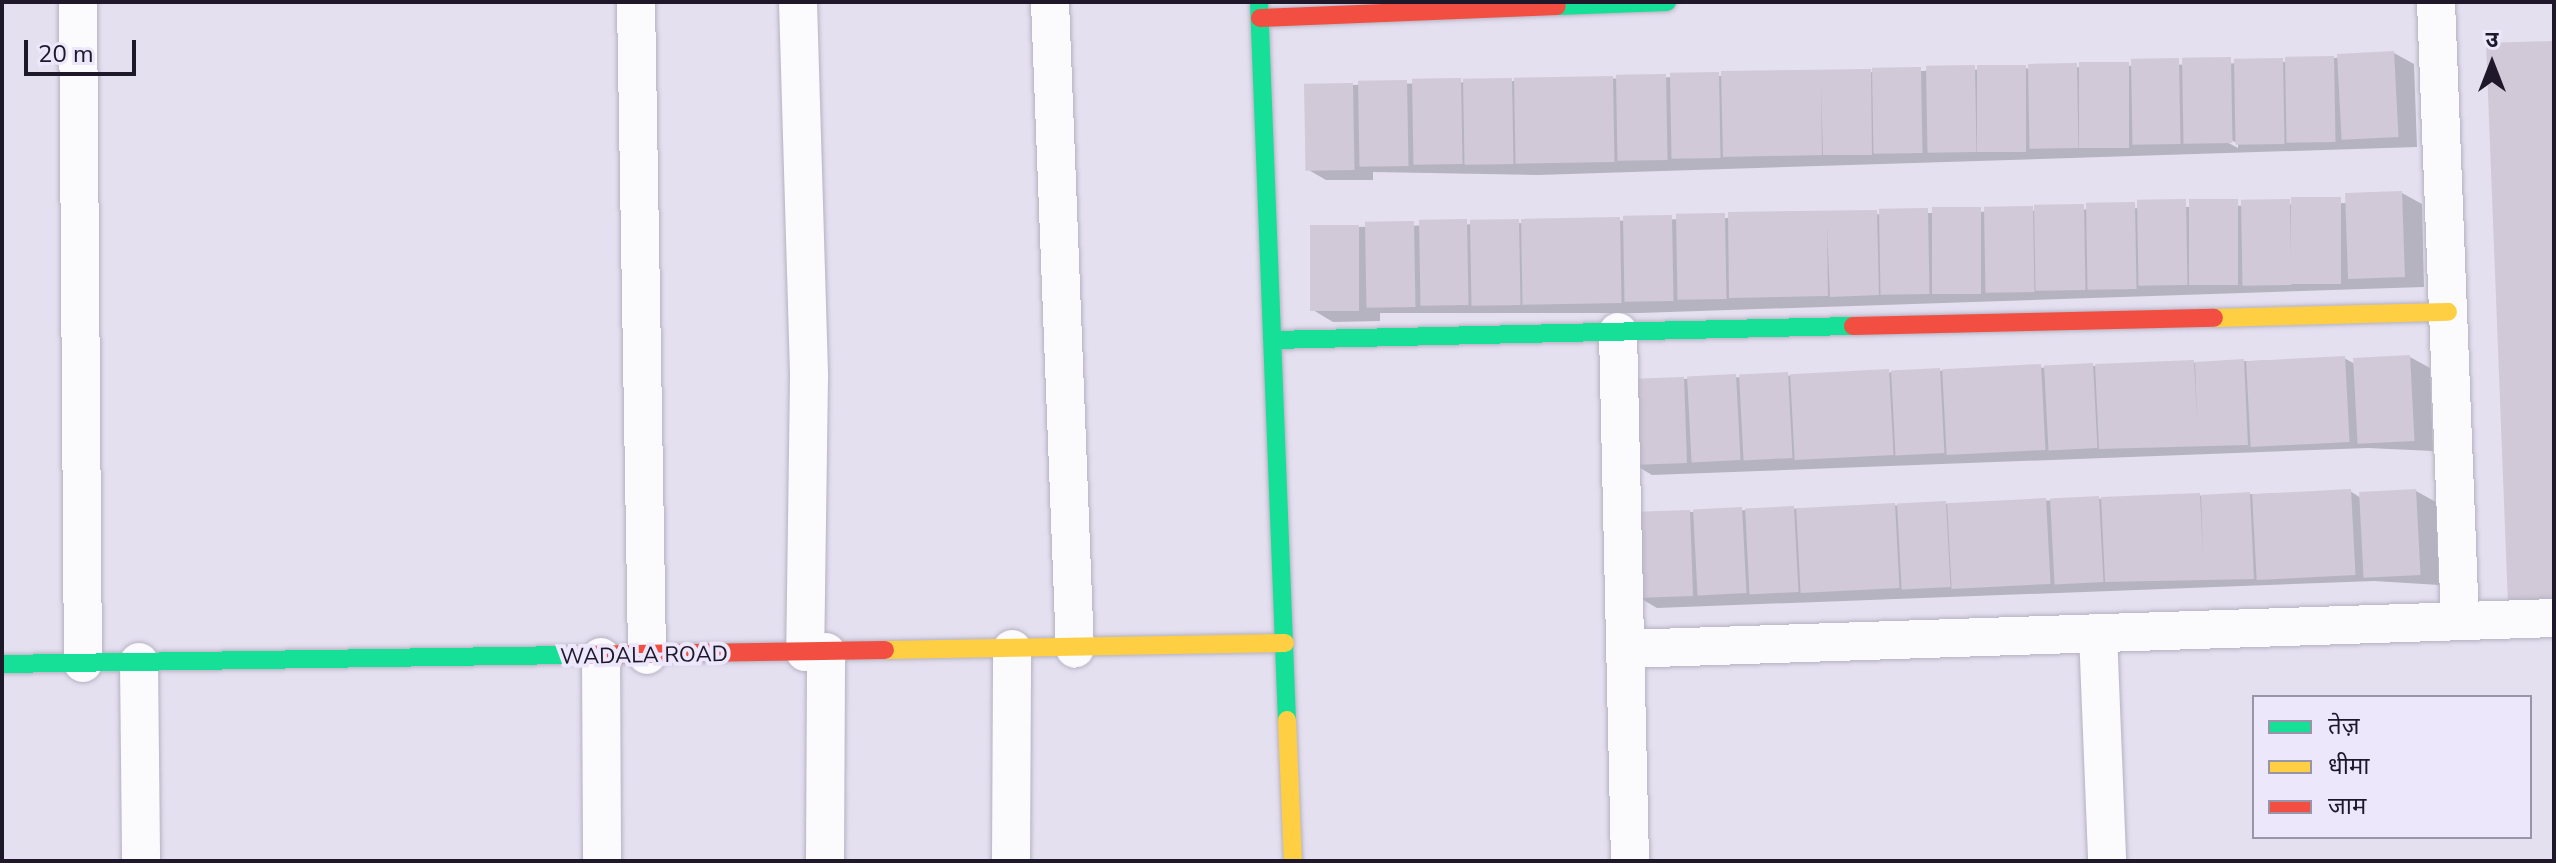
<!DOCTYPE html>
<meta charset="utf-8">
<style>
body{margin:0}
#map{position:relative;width:2556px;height:863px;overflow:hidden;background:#e4e0f0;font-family:"Nunito Sans","Noto Sans Devanagari",sans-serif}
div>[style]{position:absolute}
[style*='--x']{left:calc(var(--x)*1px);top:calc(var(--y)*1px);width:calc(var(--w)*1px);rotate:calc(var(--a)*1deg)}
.shadow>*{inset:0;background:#0003}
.building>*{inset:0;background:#d1c8d8;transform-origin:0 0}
.roads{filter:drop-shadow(0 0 2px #b5b1c1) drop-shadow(0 0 2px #b5b1c1)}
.street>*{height:38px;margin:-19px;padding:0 19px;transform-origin:19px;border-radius:19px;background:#fbfafd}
.fast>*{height:18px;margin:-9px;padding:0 9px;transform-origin:9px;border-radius:9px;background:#16e098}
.slow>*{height:18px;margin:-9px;padding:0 9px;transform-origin:9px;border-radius:9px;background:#ffcf43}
.jam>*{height:18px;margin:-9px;padding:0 9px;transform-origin:9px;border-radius:9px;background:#f24e42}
span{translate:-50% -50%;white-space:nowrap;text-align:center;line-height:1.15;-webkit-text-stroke:8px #ede7fc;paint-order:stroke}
.street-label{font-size:22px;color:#1e182a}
.frame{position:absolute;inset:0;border:4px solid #1e182a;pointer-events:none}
.legend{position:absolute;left:2252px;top:695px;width:280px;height:144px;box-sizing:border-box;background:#ede7fc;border:2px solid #9a94a8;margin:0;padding:10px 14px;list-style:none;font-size:24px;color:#1e182a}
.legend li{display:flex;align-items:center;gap:16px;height:40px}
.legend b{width:40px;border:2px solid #9a94a8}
.north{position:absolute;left:2452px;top:24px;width:80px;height:80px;-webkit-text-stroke:6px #ede7fc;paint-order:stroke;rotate:0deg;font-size:22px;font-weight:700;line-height:32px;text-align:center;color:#1e182a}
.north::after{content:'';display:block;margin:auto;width:28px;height:36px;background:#1e182a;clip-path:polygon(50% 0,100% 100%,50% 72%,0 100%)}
.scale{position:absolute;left:24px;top:40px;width:112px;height:36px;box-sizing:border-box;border:4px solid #1e182a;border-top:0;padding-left:10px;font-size:24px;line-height:28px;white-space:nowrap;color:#1e182a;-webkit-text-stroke:6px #ede7fc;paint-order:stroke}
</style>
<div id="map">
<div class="shadow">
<i style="clip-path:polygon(evenodd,2394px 53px,2414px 64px,2417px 147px,1538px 175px,1373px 172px,1373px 180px,1326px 180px,1307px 169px,1352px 85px,2287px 62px,2394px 53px,2225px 136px,2238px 144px,2238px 148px,2223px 140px,2225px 136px)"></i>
<i style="clip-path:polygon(2402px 193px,2422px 204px,2424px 287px,1640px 313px,1380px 313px,1380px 321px,1333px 322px,1313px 310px,1358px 227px,2347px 203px)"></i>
<i style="clip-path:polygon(2410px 357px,2430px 368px,2433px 451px,2368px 448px,1652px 475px,1632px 463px,1684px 379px,2344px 358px,2355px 364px)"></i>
<i style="clip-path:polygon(2350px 491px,2361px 498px,2416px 491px,2436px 502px,2439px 585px,2374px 581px,1657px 608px,1638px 597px,1689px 512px)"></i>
</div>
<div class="building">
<i style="clip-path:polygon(2554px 41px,2554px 603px,2508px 605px,2486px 43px)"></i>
<i style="left:2394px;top:51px;width:86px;height:57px;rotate:87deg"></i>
<i style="left:2334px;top:56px;width:86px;height:49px;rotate:89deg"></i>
<i style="left:2231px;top:57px;width:86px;height:49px;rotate:89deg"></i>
<i style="left:2179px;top:58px;width:86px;height:48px;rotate:89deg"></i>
<i style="left:2283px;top:58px;width:86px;height:49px;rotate:89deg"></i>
<i style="left:2079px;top:62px;width:50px;height:86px"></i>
<i style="left:2077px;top:63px;width:85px;height:49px;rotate:89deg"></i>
<i style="left:1975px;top:65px;width:87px;height:49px;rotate:89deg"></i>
<i style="left:1977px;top:65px;width:49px;height:87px"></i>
<i style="left:1921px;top:67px;width:86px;height:49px;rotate:89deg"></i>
<i style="clip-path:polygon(1871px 69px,1872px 155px,1823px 155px,1821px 84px,1822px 155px,1723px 157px,1721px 71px)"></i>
<i style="left:1719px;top:72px;width:86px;height:49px;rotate:89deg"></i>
<i style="left:1666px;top:74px;width:86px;height:50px;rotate:89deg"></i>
<i style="left:1613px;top:76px;width:86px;height:99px;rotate:89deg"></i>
<i style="left:1461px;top:78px;width:86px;height:49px;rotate:89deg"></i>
<i style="left:1512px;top:78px;width:86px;height:49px;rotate:89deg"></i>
<i style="left:1407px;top:80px;width:86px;height:49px;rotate:89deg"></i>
<i style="left:1353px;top:83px;width:87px;height:49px;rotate:89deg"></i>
<i style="left:2402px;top:191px;width:86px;height:57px;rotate:88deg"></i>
<i style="left:2291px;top:197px;width:50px;height:87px"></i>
<i style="left:2186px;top:199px;width:86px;height:49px;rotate:89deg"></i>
<i style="left:2189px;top:199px;width:49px;height:86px"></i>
<i style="left:2290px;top:199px;width:86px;height:49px;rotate:89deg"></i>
<i style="left:2135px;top:202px;width:87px;height:49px;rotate:89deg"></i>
<i style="left:2084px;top:204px;width:86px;height:50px;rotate:89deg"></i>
<i style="left:2033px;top:206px;width:86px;height:49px;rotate:89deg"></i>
<i style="left:1932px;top:207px;width:49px;height:87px"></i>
<i style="left:1928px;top:208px;width:86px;height:49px;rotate:89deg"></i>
<i style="clip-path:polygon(1877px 210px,1879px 295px,1830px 297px,1827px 226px,1828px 296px,1729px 298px,1728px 212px)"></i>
<i style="left:1725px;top:213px;width:86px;height:49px;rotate:89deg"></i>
<i style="left:1672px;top:215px;width:86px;height:49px;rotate:89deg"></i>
<i style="left:1620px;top:217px;width:86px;height:99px;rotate:89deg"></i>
<i style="left:1467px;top:219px;width:86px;height:48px;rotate:89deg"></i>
<i style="left:1519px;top:219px;width:86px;height:49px;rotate:89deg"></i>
<i style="left:1414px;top:221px;width:86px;height:49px;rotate:89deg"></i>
<i style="left:1310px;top:225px;width:49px;height:86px"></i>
<i style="left:2410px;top:355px;width:86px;height:57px;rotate:87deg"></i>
<i style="left:2345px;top:356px;width:86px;height:99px;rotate:87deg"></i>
<i style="clip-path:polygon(2244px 359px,2248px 445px,2099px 449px,2095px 364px,2194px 360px,2197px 419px,2195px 362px)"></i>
<i style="left:2093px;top:363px;width:85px;height:49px;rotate:87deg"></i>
<i style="left:2041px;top:364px;width:86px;height:99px;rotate:87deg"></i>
<i style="left:1940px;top:368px;width:85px;height:49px;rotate:87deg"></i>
<i style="left:1889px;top:369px;width:86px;height:99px;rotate:87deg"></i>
<i style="left:1788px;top:372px;width:86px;height:49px;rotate:87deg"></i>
<i style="left:1736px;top:374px;width:86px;height:49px;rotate:87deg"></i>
<i style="left:1684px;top:377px;width:86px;height:57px;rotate:88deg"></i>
<i style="left:2351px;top:489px;width:86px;height:99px;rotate:87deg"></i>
<i style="left:2416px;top:489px;width:86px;height:57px;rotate:87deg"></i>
<i style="clip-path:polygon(2250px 492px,2254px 579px,2105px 582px,2101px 497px,2200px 493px,2203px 555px,2201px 495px)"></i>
<i style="left:2099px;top:496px;width:86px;height:49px;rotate:87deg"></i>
<i style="left:2046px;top:498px;width:86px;height:99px;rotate:87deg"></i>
<i style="left:1946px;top:501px;width:86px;height:49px;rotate:87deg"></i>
<i style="left:1895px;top:503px;width:85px;height:99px;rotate:87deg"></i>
<i style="left:1794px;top:506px;width:86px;height:49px;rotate:87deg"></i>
<i style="left:1742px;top:507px;width:86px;height:49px;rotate:87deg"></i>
<i style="left:1690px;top:510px;width:86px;height:58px;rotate:88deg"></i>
</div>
<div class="roads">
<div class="street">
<i style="--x:78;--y:2;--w:661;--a:89.57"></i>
<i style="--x:636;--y:2;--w:653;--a:89.03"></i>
<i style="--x:798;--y:2;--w:376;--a:88.3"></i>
<i style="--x:809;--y:378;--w:274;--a:90.8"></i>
<i style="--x:1050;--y:2;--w:647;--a:87.79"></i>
<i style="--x:2436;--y:2;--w:619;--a:87.78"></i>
<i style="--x:1618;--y:332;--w:529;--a:88.7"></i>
<i style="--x:2098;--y:633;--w:228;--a:87.7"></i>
<i style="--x:1625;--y:649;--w:930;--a:-1.91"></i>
<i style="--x:601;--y:657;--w:204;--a:89.7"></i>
<i style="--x:139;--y:662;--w:199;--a:89.4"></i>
<i style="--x:825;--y:861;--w:209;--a:-89.7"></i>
<i style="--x:1011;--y:861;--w:212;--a:-89.7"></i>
</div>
<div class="fast">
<i style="--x:1259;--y:2;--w:719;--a:87.77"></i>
<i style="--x:1557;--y:6;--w:110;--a:-2.1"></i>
<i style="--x:1274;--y:340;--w:579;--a:-1.39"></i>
<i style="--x:2;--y:664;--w:567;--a:-0.91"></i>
</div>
<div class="slow">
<i style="--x:2214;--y:318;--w:234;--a:-1.5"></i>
<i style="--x:885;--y:650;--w:400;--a:-1"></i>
<i style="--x:1287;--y:720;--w:141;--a:87.6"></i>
</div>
<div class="jam">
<i style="--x:1260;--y:18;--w:297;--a:-2.3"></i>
<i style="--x:1853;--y:326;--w:361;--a:-1.3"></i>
<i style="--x:569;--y:655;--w:316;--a:-0.9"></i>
</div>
</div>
<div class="street-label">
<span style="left:644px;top:656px;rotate:-1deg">WADALA ROAD</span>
</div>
<div class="frame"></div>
<ul class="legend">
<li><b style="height:10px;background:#16e098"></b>तेज़</li>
<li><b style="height:10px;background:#ffcf43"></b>धीमा</li>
<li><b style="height:10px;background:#f24e42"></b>जाम</li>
</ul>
<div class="north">उ</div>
<div class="scale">20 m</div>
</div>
